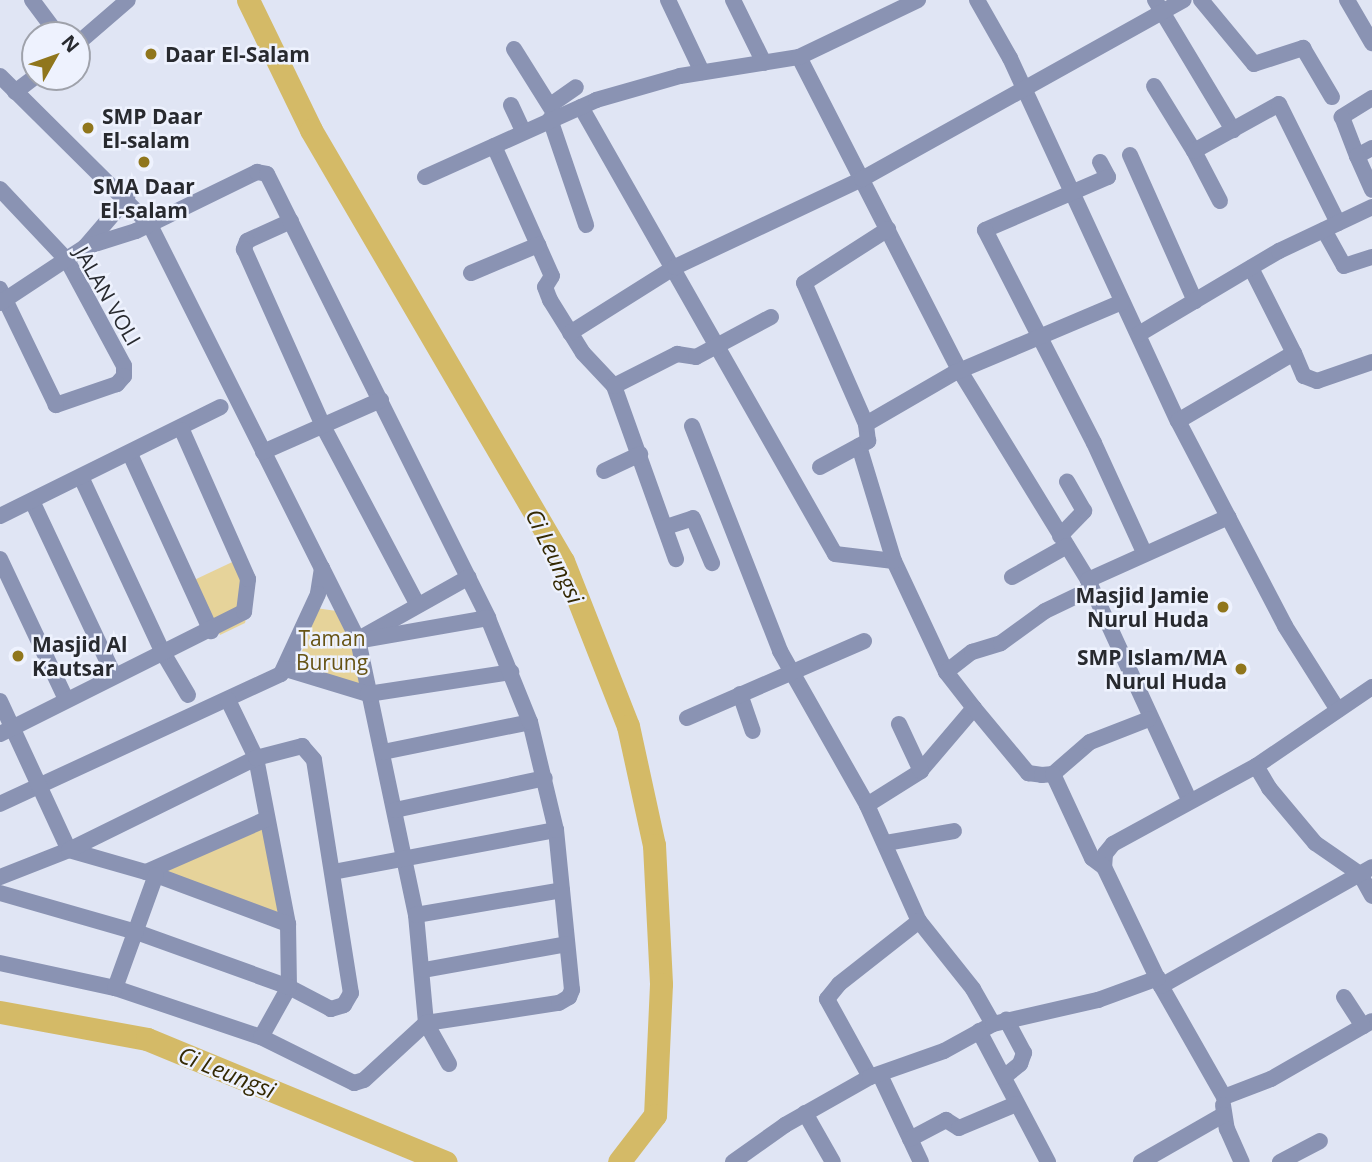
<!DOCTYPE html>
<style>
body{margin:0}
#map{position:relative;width:1372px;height:1162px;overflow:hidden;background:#e0e5f4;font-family:"Open Sans",sans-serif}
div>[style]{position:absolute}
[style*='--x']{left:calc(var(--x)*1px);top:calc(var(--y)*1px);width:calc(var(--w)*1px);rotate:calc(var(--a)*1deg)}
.green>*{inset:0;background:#e6d39a}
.river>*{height:23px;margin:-11.5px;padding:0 11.5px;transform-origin:11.5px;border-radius:11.5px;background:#d4ba67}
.minor>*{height:16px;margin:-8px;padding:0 8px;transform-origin:8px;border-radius:8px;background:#8a93b3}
.dots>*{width:19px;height:19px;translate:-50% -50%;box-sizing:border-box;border:4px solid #eef2fe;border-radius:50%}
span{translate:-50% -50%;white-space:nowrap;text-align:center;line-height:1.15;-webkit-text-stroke:5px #eef2fe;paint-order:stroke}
.poi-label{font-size:21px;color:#282a2f;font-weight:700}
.left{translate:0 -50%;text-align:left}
.right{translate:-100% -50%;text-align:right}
.street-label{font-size:21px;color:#282a2f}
.park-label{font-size:21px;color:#665314}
.water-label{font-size:23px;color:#342903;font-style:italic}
.north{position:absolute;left:21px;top:21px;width:70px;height:70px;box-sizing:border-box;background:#eef2fe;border:2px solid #9fa2ab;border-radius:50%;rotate:50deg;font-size:19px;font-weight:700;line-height:28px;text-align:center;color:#282a2f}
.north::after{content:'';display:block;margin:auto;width:24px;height:32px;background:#90761c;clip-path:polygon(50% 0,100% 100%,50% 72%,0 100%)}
</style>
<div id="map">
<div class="green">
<i style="clip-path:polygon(245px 556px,256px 578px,245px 623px,220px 635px,192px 581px)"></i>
<i style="clip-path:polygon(316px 608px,350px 613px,372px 697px,297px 667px)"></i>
<i style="clip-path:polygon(267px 819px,288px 924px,146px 872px)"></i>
</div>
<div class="river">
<i style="--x:248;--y:0;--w:144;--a:64.1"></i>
<i style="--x:311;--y:130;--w:499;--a:59.7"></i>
<i style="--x:563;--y:561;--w:177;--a:68.5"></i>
<i style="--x:628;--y:726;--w:122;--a:77.7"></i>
<i style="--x:654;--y:845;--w:139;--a:87.1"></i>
<i style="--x:661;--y:984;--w:131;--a:92.6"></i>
<i style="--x:655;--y:1115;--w:59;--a:127.5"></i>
<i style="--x:0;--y:1012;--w:149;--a:10.4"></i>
<i style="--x:147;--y:1039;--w:323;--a:22.4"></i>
</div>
<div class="minor">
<i style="--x:32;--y:0;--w:44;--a:53.4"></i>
<i style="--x:668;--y:0;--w:80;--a:64.7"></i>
<i style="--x:733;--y:0;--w:70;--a:63.8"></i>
<i style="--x:977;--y:0;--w:67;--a:60.4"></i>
<i style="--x:1010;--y:58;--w:400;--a:65.2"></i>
<i style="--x:1178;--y:421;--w:231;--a:62.4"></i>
<i style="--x:1285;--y:626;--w:99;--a:57.8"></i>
<i style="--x:1155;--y:0;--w:152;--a:59"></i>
<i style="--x:1201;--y:0;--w:83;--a:50.4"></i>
<i style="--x:1254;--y:64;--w:52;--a:-18.1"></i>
<i style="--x:1303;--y:48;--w:57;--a:59.4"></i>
<i style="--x:1347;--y:0;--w:50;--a:59.8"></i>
<i style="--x:77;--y:44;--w:67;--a:-40.8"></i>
<i style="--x:514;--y:49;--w:79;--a:57.9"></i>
<i style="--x:799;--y:57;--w:353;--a:62.9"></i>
<i style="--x:960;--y:371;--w:245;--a:58.5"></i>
<i style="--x:1088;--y:580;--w:242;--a:65.3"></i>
<i style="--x:0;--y:76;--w:211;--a:44.8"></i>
<i style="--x:150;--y:225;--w:384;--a:63.4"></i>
<i style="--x:322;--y:568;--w:26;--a:99"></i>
<i style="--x:318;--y:594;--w:88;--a:114.8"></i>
<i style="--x:281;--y:674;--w:310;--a:155.2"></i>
<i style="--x:1154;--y:86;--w:76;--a:58.4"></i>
<i style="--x:15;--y:92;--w:25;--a:-37"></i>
<i style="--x:1372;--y:98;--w:36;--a:148"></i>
<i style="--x:1342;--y:117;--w:42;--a:69"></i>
<i style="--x:1357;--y:156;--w:17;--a:-28"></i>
<i style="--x:552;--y:104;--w:29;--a:-35"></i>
<i style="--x:511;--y:105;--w:29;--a:65"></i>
<i style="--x:581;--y:107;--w:514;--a:60.39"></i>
<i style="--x:835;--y:554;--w:59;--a:6.8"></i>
<i style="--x:894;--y:561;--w:123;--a:64.9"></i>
<i style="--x:946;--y:672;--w:46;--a:52.1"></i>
<i style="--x:974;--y:708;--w:80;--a:130.4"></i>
<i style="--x:550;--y:119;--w:112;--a:71.2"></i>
<i style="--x:494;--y:146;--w:142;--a:66"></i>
<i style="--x:552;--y:276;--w:13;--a:122"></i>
<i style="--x:545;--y:287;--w:14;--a:69"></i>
<i style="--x:550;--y:300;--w:62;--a:58.1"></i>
<i style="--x:583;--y:353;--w:45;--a:46.8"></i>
<i style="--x:614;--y:386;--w:184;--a:70.3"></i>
<i style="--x:1130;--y:155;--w:160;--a:66"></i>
<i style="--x:1357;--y:156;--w:37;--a:66"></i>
<i style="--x:1100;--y:162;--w:17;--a:62"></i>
<i style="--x:1108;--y:177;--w:134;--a:156.7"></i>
<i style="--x:985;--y:230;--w:239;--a:62.9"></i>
<i style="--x:1094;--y:443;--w:120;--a:65.4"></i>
<i style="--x:425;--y:177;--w:188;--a:-24.2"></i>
<i style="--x:596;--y:100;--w:87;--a:-15.9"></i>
<i style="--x:680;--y:76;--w:121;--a:-9.1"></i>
<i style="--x:799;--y:57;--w:132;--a:-25.6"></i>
<i style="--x:0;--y:189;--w:98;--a:46.7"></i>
<i style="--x:67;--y:260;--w:120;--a:61.7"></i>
<i style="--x:124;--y:366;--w:10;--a:90"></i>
<i style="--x:124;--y:376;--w:11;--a:131"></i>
<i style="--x:117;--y:384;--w:65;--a:161"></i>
<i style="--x:56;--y:405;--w:129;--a:-115.8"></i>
<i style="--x:1220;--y:201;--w:56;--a:-117.5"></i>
<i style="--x:1194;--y:151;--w:97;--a:-28.9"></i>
<i style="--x:1279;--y:104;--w:133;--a:63.6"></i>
<i style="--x:291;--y:221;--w:48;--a:155.6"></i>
<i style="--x:247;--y:241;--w:9;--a:111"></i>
<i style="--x:244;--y:249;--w:196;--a:65.9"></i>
<i style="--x:324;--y:428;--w:199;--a:62.1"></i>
<i style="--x:1324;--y:230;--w:41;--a:60.9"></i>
<i style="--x:1344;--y:266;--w:29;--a:-18"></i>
<i style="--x:85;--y:247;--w:65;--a:-49.4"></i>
<i style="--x:1251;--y:268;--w:95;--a:63.2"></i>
<i style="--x:471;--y:273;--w:73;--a:-22.7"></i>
<i style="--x:0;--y:303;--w:102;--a:-33.4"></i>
<i style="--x:85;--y:247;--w:53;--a:-17.4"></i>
<i style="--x:136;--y:231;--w:135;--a:-26"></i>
<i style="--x:257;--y:172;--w:10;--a:11"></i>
<i style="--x:267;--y:174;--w:496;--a:63.5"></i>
<i style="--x:570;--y:333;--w:124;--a:-32.2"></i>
<i style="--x:675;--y:267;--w:207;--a:-25.2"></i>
<i style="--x:862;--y:179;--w:368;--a:-29.1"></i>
<i style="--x:1139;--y:334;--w:163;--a:-30.7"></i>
<i style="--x:1279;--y:251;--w:103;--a:-25.3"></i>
<i style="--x:614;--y:386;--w:71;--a:-26.9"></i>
<i style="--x:677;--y:354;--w:19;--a:9"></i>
<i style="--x:696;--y:357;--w:85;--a:-28.1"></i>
<i style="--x:1178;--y:421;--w:134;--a:-30.4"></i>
<i style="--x:1294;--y:353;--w:25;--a:67"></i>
<i style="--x:1304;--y:376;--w:14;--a:21"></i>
<i style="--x:1317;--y:381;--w:58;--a:-19.1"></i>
<i style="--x:866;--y:424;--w:154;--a:-113.7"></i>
<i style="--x:804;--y:283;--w:100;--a:-32.7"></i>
<i style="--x:692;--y:426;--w:242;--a:68.6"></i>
<i style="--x:780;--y:651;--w:177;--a:60.5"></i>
<i style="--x:867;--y:805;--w:127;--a:65.9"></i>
<i style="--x:919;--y:921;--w:87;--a:51.5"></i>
<i style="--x:973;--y:989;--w:40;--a:60.3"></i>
<i style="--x:859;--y:446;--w:120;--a:73.1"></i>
<i style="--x:263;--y:452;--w:129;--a:-23.8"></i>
<i style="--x:130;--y:454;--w:195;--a:65.4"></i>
<i style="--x:820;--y:467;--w:55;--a:-28.4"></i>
<i style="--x:868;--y:441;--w:17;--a:-97"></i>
<i style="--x:866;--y:424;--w:102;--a:-30.1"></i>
<i style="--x:954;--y:373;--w:182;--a:-22.9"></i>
<i style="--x:604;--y:471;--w:40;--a:-25"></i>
<i style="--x:81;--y:477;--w:192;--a:65"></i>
<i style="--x:162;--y:651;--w:51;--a:59.4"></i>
<i style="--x:32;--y:501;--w:192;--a:64.8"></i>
<i style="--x:0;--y:516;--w:246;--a:-26.3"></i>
<i style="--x:666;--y:527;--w:28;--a:-18"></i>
<i style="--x:693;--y:518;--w:49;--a:67.1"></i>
<i style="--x:1060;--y:536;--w:35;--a:-46"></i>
<i style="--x:1084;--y:511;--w:34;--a:-120"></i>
<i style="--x:0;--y:559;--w:155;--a:64.8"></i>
<i style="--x:322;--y:568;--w:80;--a:63.4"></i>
<i style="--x:358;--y:640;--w:281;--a:78.1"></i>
<i style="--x:416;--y:915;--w:108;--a:84.7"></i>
<i style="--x:426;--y:1023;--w:47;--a:60.7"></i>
<i style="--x:1012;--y:577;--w:63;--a:-29.4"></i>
<i style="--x:1088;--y:580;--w:154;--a:-24.2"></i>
<i style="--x:364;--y:636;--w:120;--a:-29.3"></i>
<i style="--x:286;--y:669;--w:86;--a:17"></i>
<i style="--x:368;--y:694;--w:145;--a:-8.7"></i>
<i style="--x:946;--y:672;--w:33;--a:-38"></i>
<i style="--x:972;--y:652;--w:30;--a:-17"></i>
<i style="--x:1001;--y:643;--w:54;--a:-36"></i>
<i style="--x:1045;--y:611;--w:51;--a:-25.6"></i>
<i style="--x:1372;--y:687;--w:140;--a:145.7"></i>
<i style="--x:1256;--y:766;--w:163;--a:151.4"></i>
<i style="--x:1113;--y:844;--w:13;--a:129"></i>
<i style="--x:1105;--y:854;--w:13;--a:94"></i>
<i style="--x:1104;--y:867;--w:132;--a:64.4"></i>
<i style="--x:1161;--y:986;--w:128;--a:60.4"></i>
<i style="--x:1224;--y:1097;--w:50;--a:-21"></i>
<i style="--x:1271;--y:1079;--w:116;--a:-29.9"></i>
<i style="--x:740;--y:694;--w:39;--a:71"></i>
<i style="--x:228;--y:700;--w:64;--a:64.2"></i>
<i style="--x:256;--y:758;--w:169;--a:79.1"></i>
<i style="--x:288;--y:924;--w:63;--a:89.1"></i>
<i style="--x:289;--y:987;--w:57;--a:119.2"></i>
<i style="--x:0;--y:701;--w:164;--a:65.2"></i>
<i style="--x:69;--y:850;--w:91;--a:16"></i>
<i style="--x:156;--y:875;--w:141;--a:20.4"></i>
<i style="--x:974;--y:708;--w:85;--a:50.3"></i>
<i style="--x:1028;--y:773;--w:14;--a:8"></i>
<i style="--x:1042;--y:775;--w:11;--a:-5"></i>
<i style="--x:1053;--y:774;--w:49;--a:-40.9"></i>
<i style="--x:1090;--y:742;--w:63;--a:-21.3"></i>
<i style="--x:687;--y:718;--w:193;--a:-23.5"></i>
<i style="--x:0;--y:734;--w:273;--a:-26.6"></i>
<i style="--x:244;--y:612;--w:33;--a:-83"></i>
<i style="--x:248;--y:579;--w:163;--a:-113.9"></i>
<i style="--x:383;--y:752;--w:150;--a:-11.5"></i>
<i style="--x:1256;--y:766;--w:26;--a:59"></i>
<i style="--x:1269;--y:788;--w:72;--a:50.1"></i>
<i style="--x:1315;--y:843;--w:55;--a:34.6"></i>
<i style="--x:1360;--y:874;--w:25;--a:61"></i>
<i style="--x:1053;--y:774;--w:93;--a:65.1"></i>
<i style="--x:1092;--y:858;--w:15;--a:37"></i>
<i style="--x:867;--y:805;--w:64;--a:-32.2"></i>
<i style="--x:921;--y:771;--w:52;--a:-115.1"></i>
<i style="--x:395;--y:810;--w:153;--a:-12"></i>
<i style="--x:886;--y:843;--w:69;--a:-10"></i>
<i style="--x:146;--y:872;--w:132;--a:-23.7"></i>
<i style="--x:333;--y:872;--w:227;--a:-10.7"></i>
<i style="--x:0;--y:877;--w:74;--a:-21.4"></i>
<i style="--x:69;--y:850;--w:208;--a:-26.2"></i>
<i style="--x:256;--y:758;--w:48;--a:-14.6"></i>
<i style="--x:302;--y:746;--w:18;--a:49"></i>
<i style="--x:314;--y:760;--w:236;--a:81"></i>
<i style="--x:351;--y:993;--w:14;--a:120"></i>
<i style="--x:344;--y:1005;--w:14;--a:163"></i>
<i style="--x:331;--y:1009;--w:47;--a:-152.4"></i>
<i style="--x:289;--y:987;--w:163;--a:-160.2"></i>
<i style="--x:136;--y:932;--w:141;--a:-164"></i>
<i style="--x:416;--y:915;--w:148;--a:-9.7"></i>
<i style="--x:0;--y:963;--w:118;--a:12.3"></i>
<i style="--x:115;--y:988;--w:154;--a:18.6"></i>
<i style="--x:261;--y:1037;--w:104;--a:26.3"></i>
<i style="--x:354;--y:1083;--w:10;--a:-17"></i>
<i style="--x:364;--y:1080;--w:84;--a:-42.6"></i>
<i style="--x:426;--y:1023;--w:134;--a:-8.6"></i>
<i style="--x:559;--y:1003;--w:12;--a:-31"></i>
<i style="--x:569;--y:997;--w:8;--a:-67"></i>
<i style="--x:572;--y:990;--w:161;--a:-95.7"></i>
<i style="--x:556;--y:830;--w:111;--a:-103.5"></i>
<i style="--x:530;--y:722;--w:112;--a:-112"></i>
<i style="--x:488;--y:618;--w:134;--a:170.1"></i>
<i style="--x:424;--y:970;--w:145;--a:-10.3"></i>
<i style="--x:1161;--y:986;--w:242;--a:-29.4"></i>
<i style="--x:115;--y:988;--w:120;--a:-70.1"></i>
<i style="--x:1344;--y:997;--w:35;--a:57"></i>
<i style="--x:979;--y:1031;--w:148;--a:62.2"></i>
<i style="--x:880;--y:1075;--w:96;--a:64.8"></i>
<i style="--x:870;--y:1077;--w:89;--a:-118.9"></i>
<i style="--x:827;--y:999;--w:19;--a:-51"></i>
<i style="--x:839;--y:984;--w:102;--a:-38.2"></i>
<i style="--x:1004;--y:1077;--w:21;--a:-39"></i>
<i style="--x:1020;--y:1064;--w:12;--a:-70"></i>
<i style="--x:1024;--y:1053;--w:38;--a:-118"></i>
<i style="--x:1223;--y:1105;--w:24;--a:81"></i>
<i style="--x:1227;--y:1129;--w:36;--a:66"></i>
<i style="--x:805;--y:1113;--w:56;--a:60.3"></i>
<i style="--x:910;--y:1139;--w:41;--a:-27.8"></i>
<i style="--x:946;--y:1120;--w:15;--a:32"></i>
<i style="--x:959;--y:1128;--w:62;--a:-22.8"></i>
<i style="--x:733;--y:1162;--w:64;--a:-35.4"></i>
<i style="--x:785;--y:1125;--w:98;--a:-29.5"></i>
<i style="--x:870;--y:1077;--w:78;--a:-19.4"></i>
<i style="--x:944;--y:1051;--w:56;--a:-28.9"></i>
<i style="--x:993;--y:1024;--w:108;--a:-12.9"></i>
<i style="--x:1098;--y:1000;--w:64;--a:-20.1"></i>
<i style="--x:1141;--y:1162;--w:95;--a:-29.8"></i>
<i style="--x:1280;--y:1162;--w:45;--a:-27.7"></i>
</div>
<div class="dots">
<i style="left:151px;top:54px;background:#90761c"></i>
<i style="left:88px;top:128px;background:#90761c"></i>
<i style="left:144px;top:162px;background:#90761c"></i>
<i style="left:1223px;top:607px;background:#90761c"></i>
<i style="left:18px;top:656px;background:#90761c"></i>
<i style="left:1241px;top:669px;background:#90761c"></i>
</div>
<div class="poi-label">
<span class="left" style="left:165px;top:54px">Daar El-Salam</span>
<span class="left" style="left:102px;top:128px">SMP Daar<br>El-salam</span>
<span style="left:144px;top:198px">SMA Daar<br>El-salam</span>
<span class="right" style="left:1209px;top:607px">Masjid Jamie<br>Nurul Huda</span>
<span class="left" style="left:32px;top:656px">Masjid Al<br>Kautsar</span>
<span class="right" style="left:1227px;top:669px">SMP Islam/MA<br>Nurul Huda</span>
</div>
<div class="street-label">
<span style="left:108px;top:296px;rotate:60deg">JALAN VOLI</span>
</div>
<div class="park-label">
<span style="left:332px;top:650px">Taman<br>Burung</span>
</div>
<div class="water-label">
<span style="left:555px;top:556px;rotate:64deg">Ci Leungsi</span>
<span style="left:227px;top:1072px;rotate:22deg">Ci Leungsi</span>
</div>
<div class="north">N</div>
</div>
